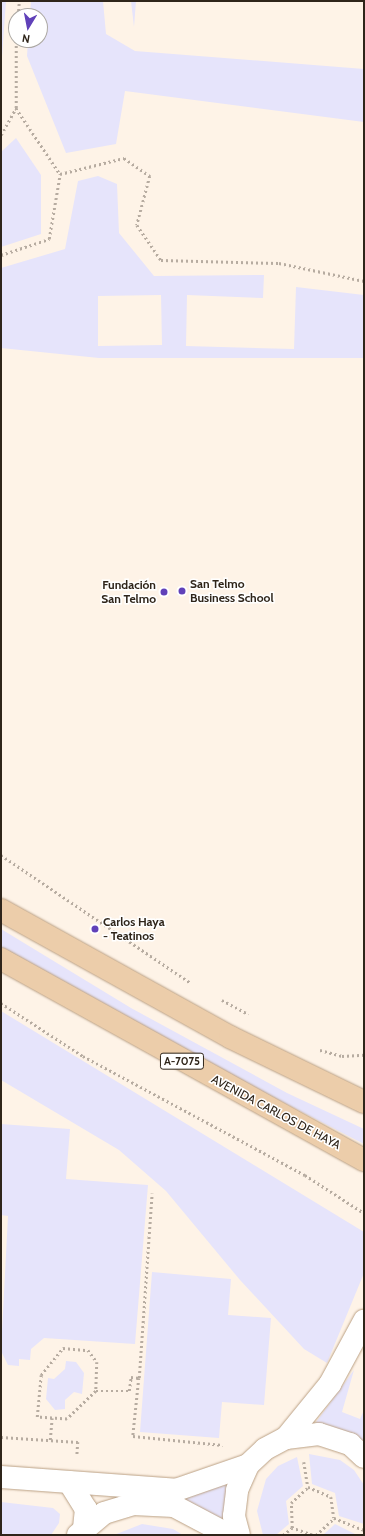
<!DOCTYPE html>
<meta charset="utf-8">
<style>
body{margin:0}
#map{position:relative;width:365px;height:1536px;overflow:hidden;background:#fef3e7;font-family:Cabin,sans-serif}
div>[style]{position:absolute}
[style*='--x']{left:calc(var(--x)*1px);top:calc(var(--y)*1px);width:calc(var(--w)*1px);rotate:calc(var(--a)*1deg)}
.green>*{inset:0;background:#e6e4fb}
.path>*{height:2.5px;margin-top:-1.25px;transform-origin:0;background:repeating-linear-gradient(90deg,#b7aca1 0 2px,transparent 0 5px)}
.roads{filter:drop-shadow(0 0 1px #bba185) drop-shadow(0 0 1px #bba185)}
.minor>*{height:22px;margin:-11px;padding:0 11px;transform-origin:11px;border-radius:11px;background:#fff}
.major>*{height:22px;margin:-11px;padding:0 11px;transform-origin:11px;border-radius:11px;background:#eccdaa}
.dots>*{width:11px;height:11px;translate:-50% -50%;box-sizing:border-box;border:2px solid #fff;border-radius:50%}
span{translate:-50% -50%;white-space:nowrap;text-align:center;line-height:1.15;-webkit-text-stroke:3px #fff;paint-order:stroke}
.shield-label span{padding:1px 3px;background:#fff;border:1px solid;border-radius:3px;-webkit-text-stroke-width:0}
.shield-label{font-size:11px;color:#2f251a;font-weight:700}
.poi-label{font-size:12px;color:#2f251a;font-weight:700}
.left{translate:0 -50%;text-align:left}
.right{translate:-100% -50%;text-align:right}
.street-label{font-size:12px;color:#2f251a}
.frame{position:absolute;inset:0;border:2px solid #2f251a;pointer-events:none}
.north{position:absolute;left:8px;top:8px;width:40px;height:40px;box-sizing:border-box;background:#fff;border:1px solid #aca8a3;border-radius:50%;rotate:190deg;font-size:11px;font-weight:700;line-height:16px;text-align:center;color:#2f251a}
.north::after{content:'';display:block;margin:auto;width:14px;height:18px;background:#6041b9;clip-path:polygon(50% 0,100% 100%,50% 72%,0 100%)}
</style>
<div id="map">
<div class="green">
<i style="clip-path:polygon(1px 1px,6px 1px,1px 71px)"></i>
<i style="clip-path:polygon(31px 1px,103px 1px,106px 34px,135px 51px,364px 69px,364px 122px,125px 91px,116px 144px,66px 153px,27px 56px,28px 40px,40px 40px,40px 16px,30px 16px)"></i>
<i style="clip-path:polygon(131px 1px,136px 1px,134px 27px)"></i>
<i style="clip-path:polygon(16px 138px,41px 175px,41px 234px,1px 247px,1px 152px)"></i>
<i style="clip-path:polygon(evenodd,98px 176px,117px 184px,119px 233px,154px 276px,264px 275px,263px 298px,187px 295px,186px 346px,294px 349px,296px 287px,364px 295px,364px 358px,99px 358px,1px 348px,1px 268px,65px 249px,78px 181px,98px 176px,161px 295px,162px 345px,98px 346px,98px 296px,161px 295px)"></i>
<i style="clip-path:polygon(1px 929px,131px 1008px,287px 1093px,364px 1129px,364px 1144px,124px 1020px,1px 948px)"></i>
<i style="clip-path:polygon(1px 1011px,364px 1232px,364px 1273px,327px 1363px,304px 1349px,240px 1280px,166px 1191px,119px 1150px,1px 1080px)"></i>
<i style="clip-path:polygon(1px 1124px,70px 1129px,66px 1179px,148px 1185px,135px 1344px,44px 1338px,31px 1349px,30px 1360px,19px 1359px,19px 1366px,8px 1365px,1px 1351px,8px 1216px,1px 1215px)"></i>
<i style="clip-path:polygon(152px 1272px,231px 1279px,228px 1315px,271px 1318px,264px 1405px,222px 1402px,219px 1438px,140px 1432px)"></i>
<i style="clip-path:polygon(66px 1361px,76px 1362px,84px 1373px,82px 1394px,74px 1392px,65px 1400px,65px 1409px,55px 1410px,46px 1399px,48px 1378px,54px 1379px,65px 1369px)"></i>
<i style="clip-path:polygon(354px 1370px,342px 1412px,360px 1419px,364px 1410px,364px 1446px,314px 1425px)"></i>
<i style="clip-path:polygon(309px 1454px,340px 1460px,354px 1470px,364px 1485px,364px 1524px,339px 1516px,335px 1493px,312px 1484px)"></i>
<i style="clip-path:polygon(297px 1457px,303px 1486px,286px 1501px,289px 1524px,276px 1535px,263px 1535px,257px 1511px,266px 1479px,278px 1466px)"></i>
<i style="clip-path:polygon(233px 1480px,226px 1521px,179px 1499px)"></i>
<i style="clip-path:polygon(1px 1502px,53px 1508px,60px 1514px,59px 1523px,51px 1535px,1px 1535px)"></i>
<i style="clip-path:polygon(142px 1524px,173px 1529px,183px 1535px,114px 1535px)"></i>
<i style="clip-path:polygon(335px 1524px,357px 1535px,323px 1535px)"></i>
</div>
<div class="path">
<i style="--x:18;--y:16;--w:15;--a:-86"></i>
<i style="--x:16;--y:108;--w:79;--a:56.3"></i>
<i style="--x:60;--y:174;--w:66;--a:-14"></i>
<i style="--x:124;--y:158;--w:32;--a:35"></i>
<i style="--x:150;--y:176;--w:51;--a:104.9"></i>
<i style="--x:137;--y:225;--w:42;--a:55.6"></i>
<i style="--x:161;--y:260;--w:118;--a:1.5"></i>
<i style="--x:279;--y:263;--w:87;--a:12"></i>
<i style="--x:1;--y:135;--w:31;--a:-61"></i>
<i style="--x:16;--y:108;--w:68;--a:-90"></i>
<i style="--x:1;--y:255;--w:51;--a:-18.4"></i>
<i style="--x:49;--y:239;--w:66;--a:-80.4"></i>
<i style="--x:1;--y:855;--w:229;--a:34"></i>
<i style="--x:222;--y:1000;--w:30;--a:28"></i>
<i style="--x:1;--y:1003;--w:98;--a:32.9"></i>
<i style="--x:83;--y:1056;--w:252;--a:28.2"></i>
<i style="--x:305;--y:1175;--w:70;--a:32.8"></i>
<i style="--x:320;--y:1050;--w:23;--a:15"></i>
<i style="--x:342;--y:1056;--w:22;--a:-3"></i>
<i style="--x:63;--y:1348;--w:25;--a:5"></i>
<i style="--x:88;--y:1350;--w:15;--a:53"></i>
<i style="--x:97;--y:1362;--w:29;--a:92"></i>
<i style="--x:96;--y:1391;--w:40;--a:136"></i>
<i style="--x:67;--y:1419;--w:30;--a:-176"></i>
<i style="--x:37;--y:1417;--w:42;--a:-84.6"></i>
<i style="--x:41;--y:1375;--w:35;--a:-51"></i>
<i style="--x:139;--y:1378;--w:58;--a:95.9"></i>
<i style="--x:133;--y:1436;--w:90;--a:5.7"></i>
<i style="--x:96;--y:1391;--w:33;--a:0"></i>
<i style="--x:129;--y:1391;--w:14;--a:-82"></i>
<i style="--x:131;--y:1377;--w:8;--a:7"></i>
<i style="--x:139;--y:1378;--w:185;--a:-86"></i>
<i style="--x:1;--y:1437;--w:77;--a:3.7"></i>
<i style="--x:78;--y:1442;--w:14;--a:94"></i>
<i style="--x:50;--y:1440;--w:22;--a:-85"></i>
<i style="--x:304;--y:1462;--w:25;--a:81"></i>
<i style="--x:334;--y:1518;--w:32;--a:22"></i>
<i style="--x:283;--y:1535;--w:11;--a:-38"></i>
<i style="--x:312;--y:1535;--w:21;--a:-161"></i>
<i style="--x:292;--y:1528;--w:25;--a:-92"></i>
<i style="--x:291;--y:1503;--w:23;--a:-43"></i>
<i style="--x:308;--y:1487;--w:25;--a:23"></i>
<i style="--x:331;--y:1497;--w:21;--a:82"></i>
<i style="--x:316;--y:1535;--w:25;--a:-43"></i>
</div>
<div class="roads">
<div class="minor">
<i style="--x:286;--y:1438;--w:70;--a:-50.8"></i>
<i style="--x:330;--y:1384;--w:72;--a:-61.6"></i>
<i style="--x:1;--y:1477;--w:175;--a:4.2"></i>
<i style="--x:176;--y:1490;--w:76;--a:-19.1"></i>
<i style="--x:69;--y:1482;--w:32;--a:58"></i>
<i style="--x:86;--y:1509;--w:20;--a:96"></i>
<i style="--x:78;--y:1535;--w:34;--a:-40"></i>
<i style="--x:104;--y:1513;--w:30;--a:-17"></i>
<i style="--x:133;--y:1504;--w:41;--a:2.8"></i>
<i style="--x:174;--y:1506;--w:62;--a:27.8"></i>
<i style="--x:239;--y:1535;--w:20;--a:-105"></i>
<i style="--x:234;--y:1516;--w:26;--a:-83"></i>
<i style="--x:237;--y:1490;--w:27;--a:-66"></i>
<i style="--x:248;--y:1465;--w:23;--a:-43"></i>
<i style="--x:265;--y:1449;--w:24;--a:-28"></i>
<i style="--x:286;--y:1438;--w:33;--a:-7"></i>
<i style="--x:319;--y:1434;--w:33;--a:18"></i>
<i style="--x:350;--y:1444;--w:19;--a:43"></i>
</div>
<div class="major">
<i style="--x:1;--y:910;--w:262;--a:29"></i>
<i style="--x:230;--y:1037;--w:149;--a:25.9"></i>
<i style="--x:1;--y:959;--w:415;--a:29"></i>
</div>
</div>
<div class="dots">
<i style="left:182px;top:591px;background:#6041b9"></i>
<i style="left:164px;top:592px;background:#6041b9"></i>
<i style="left:95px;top:929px;background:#6041b9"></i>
</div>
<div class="shield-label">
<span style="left:182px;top:1061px">A-7075</span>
</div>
<div class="poi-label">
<span class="left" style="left:190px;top:591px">San Telmo<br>Business School</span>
<span class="right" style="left:156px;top:592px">Fundación<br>San Telmo</span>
<span class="left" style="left:103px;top:929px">Carlos Haya<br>- Teatinos</span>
</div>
<div class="street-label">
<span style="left:276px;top:1112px;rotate:28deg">AVENIDA CARLOS DE HAYA</span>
</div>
<div class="frame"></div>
<div class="north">N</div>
</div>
